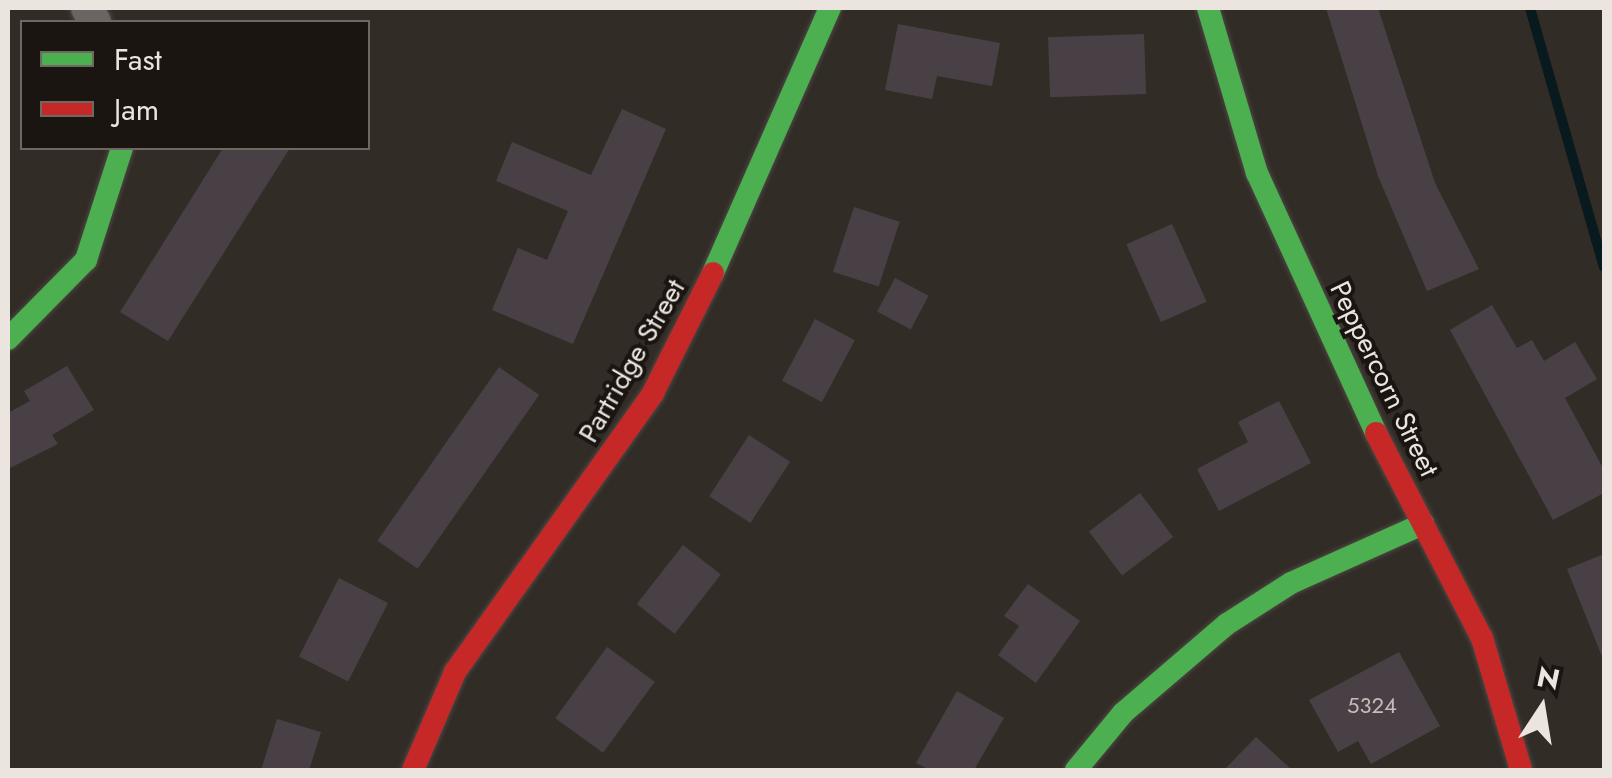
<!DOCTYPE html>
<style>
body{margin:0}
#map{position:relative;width:1612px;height:778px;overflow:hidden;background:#322c27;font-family:Jost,sans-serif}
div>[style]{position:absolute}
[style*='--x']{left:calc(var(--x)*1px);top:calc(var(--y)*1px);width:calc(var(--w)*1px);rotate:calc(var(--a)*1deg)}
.stream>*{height:10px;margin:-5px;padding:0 5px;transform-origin:5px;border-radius:5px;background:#081a1d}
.building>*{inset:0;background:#494045;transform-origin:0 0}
.roads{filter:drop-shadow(0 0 2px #4c4742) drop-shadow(0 0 2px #4c4742)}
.street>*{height:32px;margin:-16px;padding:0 16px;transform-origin:16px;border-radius:16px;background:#6a6562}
.fast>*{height:22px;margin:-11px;padding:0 11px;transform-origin:11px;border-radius:11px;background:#4caf50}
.jam>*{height:22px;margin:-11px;padding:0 11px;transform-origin:11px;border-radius:11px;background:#c62828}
span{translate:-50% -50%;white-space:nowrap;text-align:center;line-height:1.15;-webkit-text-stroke:8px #1a1511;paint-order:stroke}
.number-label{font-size:22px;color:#c3bcb8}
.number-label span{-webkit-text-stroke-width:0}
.street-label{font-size:28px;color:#ece5df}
.frame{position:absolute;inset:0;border:10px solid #ece5df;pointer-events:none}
.legend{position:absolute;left:20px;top:20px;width:350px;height:130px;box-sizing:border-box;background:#1a1511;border:2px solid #6e6863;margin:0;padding:12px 18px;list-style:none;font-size:30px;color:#ece5df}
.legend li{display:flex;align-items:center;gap:20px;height:50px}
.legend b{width:50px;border:2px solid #6e6863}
.north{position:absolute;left:1492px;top:658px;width:100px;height:100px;-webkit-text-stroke:8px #1a1511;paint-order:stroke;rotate:12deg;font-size:28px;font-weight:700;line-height:40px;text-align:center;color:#ece5df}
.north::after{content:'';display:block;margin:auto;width:35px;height:45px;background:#ece5df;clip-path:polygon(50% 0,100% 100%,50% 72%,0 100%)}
</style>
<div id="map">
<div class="stream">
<i style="--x:1530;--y:8;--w:269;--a:74.1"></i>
</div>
<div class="building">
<i style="clip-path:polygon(1326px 8px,1378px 8px,1435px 183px,1479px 269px,1427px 291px,1378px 176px)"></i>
<i style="clip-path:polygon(898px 24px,1000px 43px,992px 86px,937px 76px,932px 99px,885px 90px)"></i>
<i style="left:1144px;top:34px;width:60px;height:96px;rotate:88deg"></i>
<i style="clip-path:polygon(622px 109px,666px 129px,573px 344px,492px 310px,518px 248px,547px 260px,568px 211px,496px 181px,512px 142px,591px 175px)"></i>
<i style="clip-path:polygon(223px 148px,290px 148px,168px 341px,120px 312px)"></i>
<i style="left:854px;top:207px;width:48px;height:68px;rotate:18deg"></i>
<i style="left:1172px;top:224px;width:85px;height:50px;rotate:66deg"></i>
<i style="left:895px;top:278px;width:38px;height:38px;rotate:28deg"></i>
<i style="clip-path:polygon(1492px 305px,1517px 348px,1532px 340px,1544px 361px,1575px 342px,1597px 379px,1565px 398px,1604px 470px,1604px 493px,1553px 520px,1450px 330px)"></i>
<i style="left:815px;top:319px;width:45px;height:70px;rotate:28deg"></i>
<i style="clip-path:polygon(67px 366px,94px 410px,52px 435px,58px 444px,8px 469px,8px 413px,30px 401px,24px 391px)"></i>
<i style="left:499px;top:367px;width:49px;height:212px;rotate:35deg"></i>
<i style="clip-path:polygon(1279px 401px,1311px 463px,1219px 511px,1197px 469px,1248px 442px,1238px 422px)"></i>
<i style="left:749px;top:435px;width:49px;height:73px;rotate:33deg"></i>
<i style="left:1140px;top:493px;width:55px;height:64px;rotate:53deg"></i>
<i style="left:683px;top:545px;width:48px;height:75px;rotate:38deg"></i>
<i style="clip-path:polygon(1604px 554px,1604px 659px,1603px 659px,1567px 569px)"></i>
<i style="left:339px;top:578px;width:55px;height:88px;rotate:27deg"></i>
<i style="clip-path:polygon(1028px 584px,1080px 621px,1036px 683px,998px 655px,1019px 626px,1004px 616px)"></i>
<i style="left:607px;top:647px;width:59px;height:88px;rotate:36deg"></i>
<i style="clip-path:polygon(1399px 652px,1440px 726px,1371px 764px,1358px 741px,1338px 752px,1309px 700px)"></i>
<i style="clip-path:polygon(957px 691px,1004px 718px,974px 770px,930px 770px,916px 763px)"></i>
<i style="clip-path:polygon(277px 719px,321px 732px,309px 770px,261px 770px)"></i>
<i style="clip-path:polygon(1256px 737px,1292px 770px,1224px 770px)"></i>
</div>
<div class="roads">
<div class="street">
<i style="--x:87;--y:8;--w:16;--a:60"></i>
</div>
<div class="fast">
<i style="--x:1208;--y:8;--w:172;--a:73.5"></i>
<i style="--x:1257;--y:173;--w:286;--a:65.4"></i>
<i style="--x:713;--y:273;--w:290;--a:-66.2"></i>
<i style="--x:8;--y:339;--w:111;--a:-45.4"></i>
<i style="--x:86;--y:260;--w:118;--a:-72.2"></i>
<i style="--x:1076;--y:770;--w:74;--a:-50.5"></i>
<i style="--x:1123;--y:713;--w:137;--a:-40.6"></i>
<i style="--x:1227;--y:624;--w:76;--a:-32.6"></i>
<i style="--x:1291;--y:583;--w:145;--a:-24.1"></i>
</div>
<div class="jam">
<i style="--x:1376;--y:433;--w:231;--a:62.7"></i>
<i style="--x:1482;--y:638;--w:138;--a:73.5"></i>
<i style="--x:413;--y:770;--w:107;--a:-66.8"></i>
<i style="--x:455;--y:672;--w:342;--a:-54.6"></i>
<i style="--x:653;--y:393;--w:134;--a:-63.4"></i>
</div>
</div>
<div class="number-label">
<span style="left:1372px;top:706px">5324</span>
</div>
<div class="street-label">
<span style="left:632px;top:361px;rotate:-60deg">Partridge Street</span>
<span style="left:1384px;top:379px;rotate:64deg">Peppercorn Street</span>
</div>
<div class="frame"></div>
<ul class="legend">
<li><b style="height:12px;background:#4caf50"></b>Fast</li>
<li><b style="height:12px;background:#c62828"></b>Jam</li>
</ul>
<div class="north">N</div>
</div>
